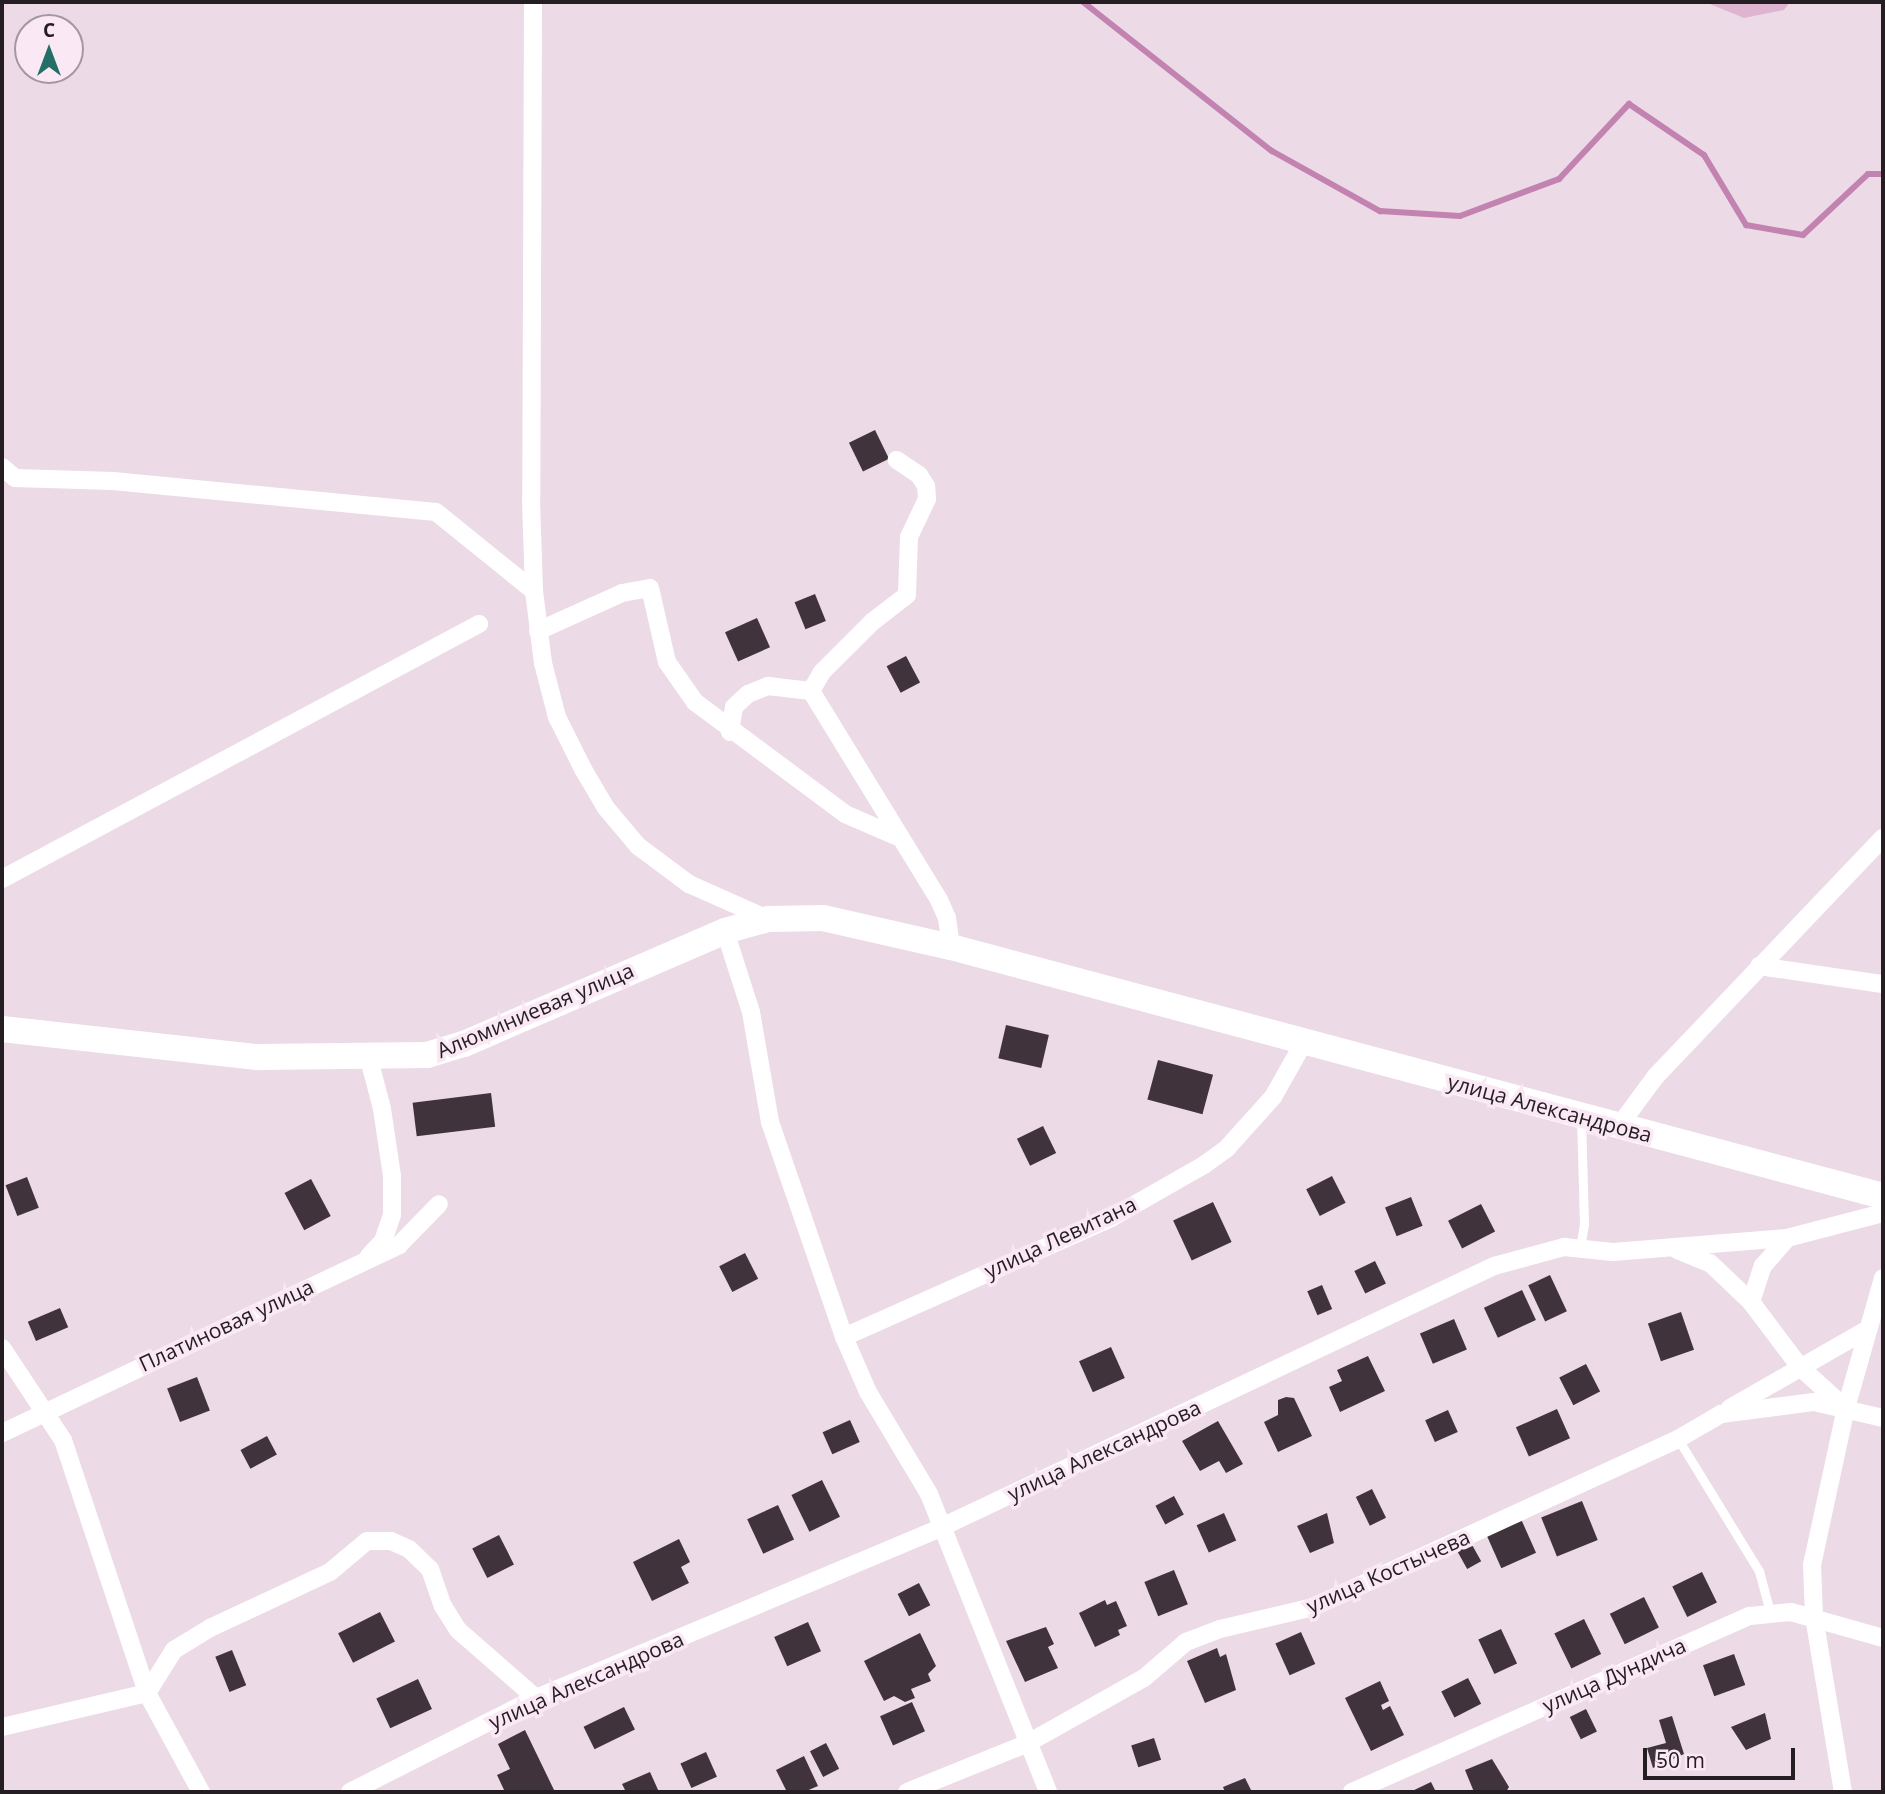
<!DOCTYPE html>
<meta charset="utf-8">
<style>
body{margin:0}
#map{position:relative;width:1885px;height:1794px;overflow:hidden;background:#ecdbe7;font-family:"Open Sans",sans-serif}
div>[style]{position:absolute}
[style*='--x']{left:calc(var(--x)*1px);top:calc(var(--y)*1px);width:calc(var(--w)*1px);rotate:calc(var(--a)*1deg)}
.green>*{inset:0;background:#deb4d1}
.stream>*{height:6px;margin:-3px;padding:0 3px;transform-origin:3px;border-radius:3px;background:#c383b1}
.building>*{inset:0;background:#40333c;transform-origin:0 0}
.lane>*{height:9px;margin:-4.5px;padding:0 4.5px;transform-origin:4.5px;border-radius:4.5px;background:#fff}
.street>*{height:18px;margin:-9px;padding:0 9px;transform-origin:9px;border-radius:9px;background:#fff}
.secondary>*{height:26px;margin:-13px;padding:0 13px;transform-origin:13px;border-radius:13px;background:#fff}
span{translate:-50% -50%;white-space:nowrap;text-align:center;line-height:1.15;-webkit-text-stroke:7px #fae8f4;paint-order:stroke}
.street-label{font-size:21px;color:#241d22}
.frame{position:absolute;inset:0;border:4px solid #241d22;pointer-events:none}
.north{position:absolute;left:14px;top:14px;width:70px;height:70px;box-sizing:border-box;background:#fae8f4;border:2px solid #a497a0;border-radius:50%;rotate:0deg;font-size:19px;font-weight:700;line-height:28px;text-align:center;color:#241d22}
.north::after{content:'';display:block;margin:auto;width:24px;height:32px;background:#246e68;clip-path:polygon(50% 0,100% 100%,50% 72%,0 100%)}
.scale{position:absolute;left:1643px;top:1748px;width:152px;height:32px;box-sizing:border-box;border:4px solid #241d22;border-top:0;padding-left:9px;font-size:21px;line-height:24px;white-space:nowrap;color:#241d22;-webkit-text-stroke:5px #fae8f4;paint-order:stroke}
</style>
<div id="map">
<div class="green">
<i style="clip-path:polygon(1705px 2px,1790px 2px,1784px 10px,1744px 18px)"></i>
</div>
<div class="stream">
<i style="--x:1083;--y:2;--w:241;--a:38.3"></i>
<i style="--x:1272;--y:151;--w:124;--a:29.1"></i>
<i style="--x:1380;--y:211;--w:80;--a:3.6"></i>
<i style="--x:1460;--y:216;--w:106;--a:-20.5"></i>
<i style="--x:1559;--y:179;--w:103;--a:-47"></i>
<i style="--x:1629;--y:104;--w:91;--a:34.2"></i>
<i style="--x:1704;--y:155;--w:82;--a:59"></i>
<i style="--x:1746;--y:225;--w:58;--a:10"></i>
<i style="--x:1803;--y:235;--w:89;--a:-43.2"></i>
<i style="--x:1868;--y:174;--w:15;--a:0"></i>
</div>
<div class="building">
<i style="left:875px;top:430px;width:32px;height:29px;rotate:64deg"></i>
<i style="left:815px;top:594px;width:29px;height:22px;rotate:68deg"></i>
<i style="left:757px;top:618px;width:32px;height:35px;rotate:66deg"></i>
<i style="left:906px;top:656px;width:30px;height:22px;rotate:62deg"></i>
<i style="left:1006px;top:1025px;width:44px;height:34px;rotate:13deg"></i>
<i style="left:1158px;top:1060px;width:57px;height:41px;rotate:15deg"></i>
<i style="left:491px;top:1093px;width:34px;height:79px;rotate:83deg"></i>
<i style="left:1043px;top:1126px;width:30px;height:29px;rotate:64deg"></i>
<i style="left:1332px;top:1176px;width:30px;height:29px;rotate:63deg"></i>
<i style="left:27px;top:1177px;width:33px;height:23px;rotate:69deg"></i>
<i style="left:311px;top:1179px;width:42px;height:30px;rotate:62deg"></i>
<i style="left:1411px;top:1197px;width:31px;height:28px;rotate:68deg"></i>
<i style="left:1213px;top:1202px;width:44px;height:44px;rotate:65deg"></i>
<i style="left:1481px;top:1204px;width:31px;height:37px;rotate:63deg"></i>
<i style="left:745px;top:1253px;width:29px;height:29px;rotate:63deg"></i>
<i style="left:1375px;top:1261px;width:25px;height:23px;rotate:64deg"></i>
<i style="left:1550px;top:1275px;width:40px;height:24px;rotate:65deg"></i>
<i style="left:1322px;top:1285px;width:26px;height:16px;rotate:67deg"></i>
<i style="left:1522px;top:1290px;width:33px;height:42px;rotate:65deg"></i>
<i style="left:60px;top:1308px;width:21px;height:35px;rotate:67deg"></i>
<i style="left:1681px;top:1312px;width:40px;height:35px;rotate:71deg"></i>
<i style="left:1454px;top:1319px;width:33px;height:37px;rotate:67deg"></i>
<i style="left:1111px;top:1347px;width:34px;height:35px;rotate:66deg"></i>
<i style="clip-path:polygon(1368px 1356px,1385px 1391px,1340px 1412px,1329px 1387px,1342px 1381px,1337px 1370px)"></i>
<i style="left:1586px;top:1364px;width:31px;height:30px;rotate:63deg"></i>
<i style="left:197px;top:1377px;width:36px;height:32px;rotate:69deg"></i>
<i style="clip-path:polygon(1286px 1397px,1294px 1398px,1312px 1436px,1278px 1452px,1264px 1422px,1278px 1415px,1278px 1400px)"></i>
<i style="left:1557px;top:1409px;width:32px;height:45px;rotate:66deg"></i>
<i style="left:1448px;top:1410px;width:24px;height:25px;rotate:66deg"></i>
<i style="left:850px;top:1420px;width:24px;height:30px;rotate:66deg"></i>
<i style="clip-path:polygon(1218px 1421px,1243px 1464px,1226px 1473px,1219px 1461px,1200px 1471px,1182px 1441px)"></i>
<i style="left:267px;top:1436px;width:21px;height:30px;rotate:62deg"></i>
<i style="left:822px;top:1480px;width:41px;height:34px;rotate:64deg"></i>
<i style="left:1372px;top:1489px;width:32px;height:18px;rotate:64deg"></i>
<i style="left:1174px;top:1496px;width:21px;height:21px;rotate:62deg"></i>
<i style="left:1582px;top:1501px;width:42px;height:44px;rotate:68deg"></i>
<i style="left:778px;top:1505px;width:38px;height:34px;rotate:65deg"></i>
<i style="left:1224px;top:1513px;width:30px;height:30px;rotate:66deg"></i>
<i style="clip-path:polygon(1327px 1513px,1334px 1543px,1310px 1553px,1297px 1526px)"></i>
<i style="left:1521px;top:1519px;width:37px;height:38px;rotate:66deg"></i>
<i style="left:499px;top:1535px;width:33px;height:30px;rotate:63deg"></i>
<i style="clip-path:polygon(679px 1539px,690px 1562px,681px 1567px,689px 1583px,652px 1601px,633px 1562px)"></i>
<i style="left:1471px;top:1543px;width:21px;height:16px;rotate:61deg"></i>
<i style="left:1174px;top:1570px;width:37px;height:32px;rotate:68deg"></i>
<i style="left:1702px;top:1572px;width:34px;height:33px;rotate:64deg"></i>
<i style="left:919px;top:1583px;width:25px;height:24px;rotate:63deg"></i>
<i style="left:1644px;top:1597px;width:34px;height:38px;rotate:64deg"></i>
<i style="clip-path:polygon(1105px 1600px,1107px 1605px,1116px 1601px,1127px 1626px,1118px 1630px,1120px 1635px,1095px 1647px,1079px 1613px)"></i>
<i style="left:380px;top:1612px;width:33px;height:47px;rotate:63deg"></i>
<i style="left:1584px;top:1619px;width:39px;height:33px;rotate:64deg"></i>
<i style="left:808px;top:1622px;width:32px;height:37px;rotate:66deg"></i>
<i style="clip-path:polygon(1046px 1627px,1054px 1644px,1048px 1647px,1058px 1668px,1025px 1682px,1006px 1641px)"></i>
<i style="left:1501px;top:1629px;width:38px;height:25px;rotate:65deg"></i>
<i style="left:1301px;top:1632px;width:35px;height:28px;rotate:66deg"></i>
<i style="clip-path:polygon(920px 1633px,936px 1666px,928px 1674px,931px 1681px,911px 1689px,915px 1698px,905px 1702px,894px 1696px,884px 1701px,864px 1661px)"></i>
<i style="clip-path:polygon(1217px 1648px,1220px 1657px,1226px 1654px,1236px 1690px,1205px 1703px,1187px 1661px)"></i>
<i style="left:232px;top:1650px;width:38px;height:18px;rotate:68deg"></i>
<i style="left:1734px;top:1654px;width:33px;height:33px;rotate:70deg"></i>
<i style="left:1468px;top:1678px;width:29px;height:30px;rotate:63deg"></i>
<i style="left:418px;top:1679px;width:33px;height:46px;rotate:65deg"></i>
<i style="clip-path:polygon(1380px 1681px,1389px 1701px,1381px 1705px,1383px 1710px,1390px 1706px,1404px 1735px,1371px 1751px,1345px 1698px)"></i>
<i style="left:912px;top:1702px;width:32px;height:35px;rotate:66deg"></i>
<i style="left:624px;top:1707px;width:25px;height:45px;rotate:64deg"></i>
<i style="left:1586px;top:1709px;width:25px;height:18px;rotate:64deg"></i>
<i style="clip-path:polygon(1765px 1713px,1771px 1739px,1746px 1750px,1731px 1727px)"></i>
<i style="clip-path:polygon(1672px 1716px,1684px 1754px,1653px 1768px,1647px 1748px,1666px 1743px,1659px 1720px)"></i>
<i style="clip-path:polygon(525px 1730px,555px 1792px,505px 1792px,497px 1775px,510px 1769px,498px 1744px)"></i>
<i style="left:1154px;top:1738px;width:23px;height:24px;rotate:72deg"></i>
<i style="left:826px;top:1743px;width:29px;height:18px;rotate:63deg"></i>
<i style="left:706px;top:1752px;width:27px;height:28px;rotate:66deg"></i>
<i style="clip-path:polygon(804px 1756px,818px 1786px,804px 1792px,787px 1792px,776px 1770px)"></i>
<i style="clip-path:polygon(1492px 1759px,1509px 1787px,1506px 1792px,1474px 1792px,1465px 1770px)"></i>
<i style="clip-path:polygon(650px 1772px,659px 1792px,626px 1792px,622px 1784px)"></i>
<i style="clip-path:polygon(1245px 1778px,1252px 1792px,1225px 1792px,1223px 1787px)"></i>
<i style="clip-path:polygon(1431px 1782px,1436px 1792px,1410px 1792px)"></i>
</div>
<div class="lane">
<i style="--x:1580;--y:1247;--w:23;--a:-80"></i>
<i style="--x:1584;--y:1224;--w:106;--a:-91.6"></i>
<i style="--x:1678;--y:1439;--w:155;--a:58.5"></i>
<i style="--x:1759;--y:1571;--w:42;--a:75"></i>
</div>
<div class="street">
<i style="--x:533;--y:2;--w:498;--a:90.2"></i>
<i style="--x:531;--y:500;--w:91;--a:88.1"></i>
<i style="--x:534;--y:591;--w:73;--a:82.9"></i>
<i style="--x:543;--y:663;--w:56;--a:75.5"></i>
<i style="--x:557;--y:717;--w:58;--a:63.4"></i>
<i style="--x:583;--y:769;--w:45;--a:59.5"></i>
<i style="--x:606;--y:808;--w:50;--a:49.9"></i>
<i style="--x:638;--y:846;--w:64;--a:36.7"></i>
<i style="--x:689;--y:884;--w:86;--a:23.9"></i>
<i style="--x:2;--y:467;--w:17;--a:40"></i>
<i style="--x:15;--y:478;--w:98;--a:1.8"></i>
<i style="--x:113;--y:481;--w:324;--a:5.5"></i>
<i style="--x:436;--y:512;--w:126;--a:38.9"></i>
<i style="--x:538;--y:631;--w:92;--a:-24.3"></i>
<i style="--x:622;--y:593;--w:28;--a:-10"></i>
<i style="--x:650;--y:588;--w:76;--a:77.1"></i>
<i style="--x:667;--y:662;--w:49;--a:55"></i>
<i style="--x:695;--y:702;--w:187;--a:36.7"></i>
<i style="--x:845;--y:814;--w:56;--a:23.3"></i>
<i style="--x:811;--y:691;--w:22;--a:-60"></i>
<i style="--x:822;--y:672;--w:71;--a:-45"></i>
<i style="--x:872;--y:622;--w:44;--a:-37.6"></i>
<i style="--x:907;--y:595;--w:58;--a:-88"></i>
<i style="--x:909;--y:537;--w:42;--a:-64.7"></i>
<i style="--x:927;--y:499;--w:13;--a:-94"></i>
<i style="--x:926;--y:486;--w:13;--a:-122"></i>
<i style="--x:919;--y:475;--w:27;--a:-146"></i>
<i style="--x:730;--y:732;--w:25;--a:-81"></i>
<i style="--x:734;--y:707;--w:19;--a:-43"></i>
<i style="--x:748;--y:694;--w:22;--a:-22"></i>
<i style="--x:768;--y:686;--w:43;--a:6.6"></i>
<i style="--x:811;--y:691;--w:245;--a:58.5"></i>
<i style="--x:939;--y:900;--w:20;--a:66"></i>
<i style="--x:947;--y:918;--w:29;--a:82"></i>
<i style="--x:2;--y:879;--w:541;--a:-28.13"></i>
<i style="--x:725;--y:931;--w:85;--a:72.2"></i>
<i style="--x:751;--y:1012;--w:112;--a:80.2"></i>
<i style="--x:770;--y:1122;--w:227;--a:71"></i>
<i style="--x:844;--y:1337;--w:60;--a:66.4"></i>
<i style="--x:868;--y:1392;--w:119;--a:59.1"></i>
<i style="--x:929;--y:1494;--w:321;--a:68.2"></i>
<i style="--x:1759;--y:966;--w:125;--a:8.3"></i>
<i style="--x:369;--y:1059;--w:52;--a:75.4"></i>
<i style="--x:382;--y:1109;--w:68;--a:81.5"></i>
<i style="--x:392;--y:1176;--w:39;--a:90"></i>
<i style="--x:392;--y:1215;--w:28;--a:109"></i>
<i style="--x:383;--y:1241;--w:21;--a:133"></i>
<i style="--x:1619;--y:1126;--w:62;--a:-53.5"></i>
<i style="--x:1656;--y:1076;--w:329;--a:-46.4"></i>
<i style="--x:1677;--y:1250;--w:35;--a:22"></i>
<i style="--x:1710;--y:1263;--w:57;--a:43.6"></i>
<i style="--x:1751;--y:1302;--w:81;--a:53"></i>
<i style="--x:1800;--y:1367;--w:58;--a:42.2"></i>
<i style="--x:1751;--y:1302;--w:38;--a:-72"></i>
<i style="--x:1763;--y:1266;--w:37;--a:-49"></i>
<i style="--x:844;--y:1337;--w:292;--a:-24"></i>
<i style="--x:1111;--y:1218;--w:107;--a:-29.7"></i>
<i style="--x:1204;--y:1165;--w:29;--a:-36"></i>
<i style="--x:1227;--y:1148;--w:69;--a:-48"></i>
<i style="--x:1273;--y:1097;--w:63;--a:-60.6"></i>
<i style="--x:2;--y:1348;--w:110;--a:56.5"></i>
<i style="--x:63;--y:1440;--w:267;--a:71.6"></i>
<i style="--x:147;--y:1693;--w:113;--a:61.4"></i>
<i style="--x:1730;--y:1408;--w:159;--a:-29.8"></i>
<i style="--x:2;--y:1433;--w:439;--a:-25.3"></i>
<i style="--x:399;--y:1245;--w:57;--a:-45.7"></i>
<i style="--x:2;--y:1727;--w:149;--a:-13.2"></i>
<i style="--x:147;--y:1693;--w:51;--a:-57.9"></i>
<i style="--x:174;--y:1650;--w:42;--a:-31.4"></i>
<i style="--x:210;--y:1628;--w:132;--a:-25"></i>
<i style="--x:330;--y:1572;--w:48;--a:-40"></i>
<i style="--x:367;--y:1541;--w:24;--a:0"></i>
<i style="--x:391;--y:1541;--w:20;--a:24"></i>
<i style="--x:409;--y:1549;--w:29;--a:44"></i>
<i style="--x:430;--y:1569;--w:39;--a:71"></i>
<i style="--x:443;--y:1606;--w:28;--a:58"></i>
<i style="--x:458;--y:1630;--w:103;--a:41.1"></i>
<i style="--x:350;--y:1792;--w:208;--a:-26.8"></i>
<i style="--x:536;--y:1698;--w:441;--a:-22.8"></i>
<i style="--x:942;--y:1527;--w:611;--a:-25.31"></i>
<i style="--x:1494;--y:1266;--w:73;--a:-15.2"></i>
<i style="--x:1564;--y:1247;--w:49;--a:5.8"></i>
<i style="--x:1613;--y:1252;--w:175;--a:-4.6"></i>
<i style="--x:1787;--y:1238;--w:99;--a:-14.6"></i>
<i style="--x:907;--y:1792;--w:131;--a:-22"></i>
<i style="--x:1028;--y:1743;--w:133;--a:-29.3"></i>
<i style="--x:1144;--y:1678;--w:55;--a:-40.6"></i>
<i style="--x:1186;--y:1642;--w:36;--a:-21"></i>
<i style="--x:1220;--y:1629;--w:96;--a:-13.3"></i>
<i style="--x:1313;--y:1607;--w:402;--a:-24.7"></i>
<i style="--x:1678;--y:1439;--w:50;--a:-30.2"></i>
<i style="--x:1721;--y:1414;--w:94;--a:-7.4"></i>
<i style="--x:1814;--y:1402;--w:71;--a:13.1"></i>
<i style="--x:1352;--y:1792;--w:435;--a:-23.9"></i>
<i style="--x:1750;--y:1616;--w:41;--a:-5.6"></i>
<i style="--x:1791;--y:1612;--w:96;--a:15.8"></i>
<i style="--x:1843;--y:1792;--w:177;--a:-99.4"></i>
<i style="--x:1814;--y:1617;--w:52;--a:-92.2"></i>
<i style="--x:1812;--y:1565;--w:161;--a:-77.8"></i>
<i style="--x:1846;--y:1408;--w:135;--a:-74.1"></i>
</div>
<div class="secondary">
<i style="--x:2;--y:1029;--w:257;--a:6.3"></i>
<i style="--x:257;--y:1057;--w:170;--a:-0.7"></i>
<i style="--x:427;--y:1055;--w:39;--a:-17"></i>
<i style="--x:464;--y:1044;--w:284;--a:-23.4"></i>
<i style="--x:725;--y:931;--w:45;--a:-15.6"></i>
<i style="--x:768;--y:919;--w:55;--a:-1"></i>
<i style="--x:823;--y:918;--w:131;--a:12.8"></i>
<i style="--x:951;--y:947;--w:965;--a:14.96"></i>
</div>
<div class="street-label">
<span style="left:535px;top:1010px;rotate:-23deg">Алюминиевая улица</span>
<span style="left:1550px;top:1108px;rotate:15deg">улица Александрова</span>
<span style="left:1060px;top:1237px;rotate:-25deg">улица Левитана</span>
<span style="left:226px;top:1325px;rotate:-25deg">Платиновая улица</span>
<span style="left:1104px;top:1450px;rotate:-25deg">улица Александрова</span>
<span style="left:1388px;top:1571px;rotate:-24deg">улица Костычева</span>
<span style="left:1614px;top:1675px;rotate:-24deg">улица Дундича</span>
<span style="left:586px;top:1680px;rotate:-24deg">улица Александрова</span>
</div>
<div class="frame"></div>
<div class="north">С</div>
<div class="scale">50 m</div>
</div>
